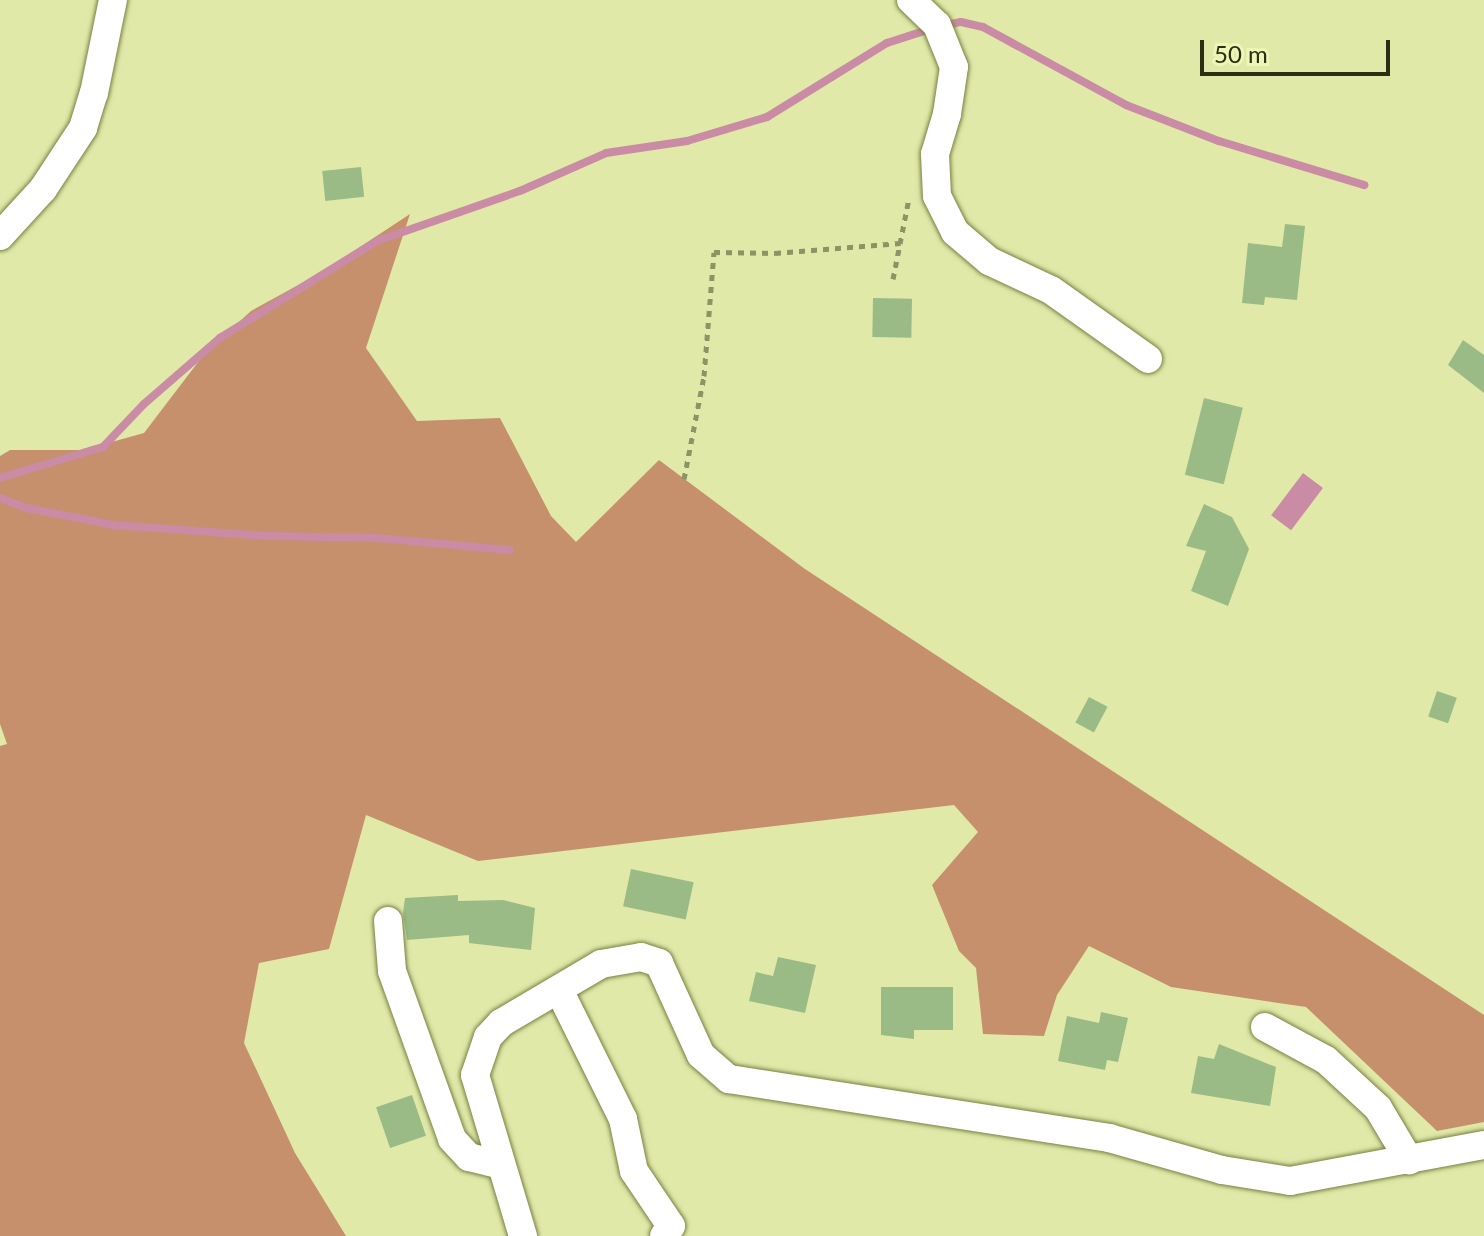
<!DOCTYPE html>
<style>
body{margin:0}
#map{position:relative;width:1484px;height:1236px;overflow:hidden;background:#e0e9a8;font-family:Lato,sans-serif}
div>[style]{position:absolute}
[style*='--x']{left:calc(var(--x)*1px);top:calc(var(--y)*1px);width:calc(var(--w)*1px);rotate:calc(var(--a)*1deg)}
.forest>*{inset:0;background:#c6906d}
.water>*{inset:0;background:#ca8ba4;transform-origin:0 0}
.stream>*{height:8px;margin:-4px;padding:0 4px;transform-origin:4px;border-radius:4px;background:#ca8ba4}
.building>*{inset:0;background:#9abb86;transform-origin:0 0}
.path>*{height:5px;margin-top:-2.5px;transform-origin:0;background:repeating-linear-gradient(90deg,#8c9364 0 6px,transparent 0 12px)}
.roads{filter:drop-shadow(0 0 2px #798043) drop-shadow(0 0 2px #798043)}
.street>*{height:28px;margin:-14px;padding:0 14px;transform-origin:14px;border-radius:14px;background:#fff}
span{translate:-50% -50%;white-space:nowrap;text-align:center;line-height:1.15;-webkit-text-stroke:7px #edf6b5;paint-order:stroke}
.scale{position:absolute;left:1200px;top:40px;width:190px;height:36px;box-sizing:border-box;border:4px solid #2b2e14;border-top:0;padding-left:10px;font-size:24px;line-height:28px;white-space:nowrap;color:#2b2e14;-webkit-text-stroke:6px #edf6b5;paint-order:stroke}
</style>
<div id="map">
<div class="forest">
<i style="clip-path:polygon(410px 214px,366px 348px,417px 421px,500px 418px,551px 516px,576px 542px,659px 460px,805px 569px,1484px 1015px,1484px 1122px,1437px 1131px,1306px 1007px,1171px 987px,1089px 946px,1057px 995px,1044px 1036px,983px 1034px,976px 968px,959px 951px,932px 885px,978px 832px,954px 805px,478px 861px,366px 815px,329px 949px,259px 963px,244px 1043px,295px 1153px,346px 1236px,0 1236px,0 746px,7px 744px,0 724px,0 456px,10px 450px,83px 450px,144px 433px,205px 353px,251px 311px,322px 272px)"></i>
</div>
<div class="water">
<i style="left:1303px;top:473px;width:25px;height:53px;rotate:37deg"></i>
</div>
<div class="stream">
<i style="--x:943;--y:26;--w:18;--a:-13"></i>
<i style="--x:961;--y:22;--w:23;--a:13"></i>
<i style="--x:983;--y:27;--w:163;--a:28.6"></i>
<i style="--x:1126;--y:105;--w:100;--a:21.2"></i>
<i style="--x:1219;--y:141;--w:152;--a:16.9"></i>
<i style="--x:0;--y:478;--w:108;--a:-16.8"></i>
<i style="--x:103;--y:447;--w:59;--a:-46.4"></i>
<i style="--x:144;--y:404;--w:101;--a:-41"></i>
<i style="--x:220;--y:338;--w:185;--a:-31.7"></i>
<i style="--x:377;--y:241;--w:151;--a:-19.3"></i>
<i style="--x:520;--y:191;--w:94;--a:-23.8"></i>
<i style="--x:606;--y:153;--w:82;--a:-8.4"></i>
<i style="--x:687;--y:141;--w:84;--a:-16.7"></i>
<i style="--x:767;--y:117;--w:141;--a:-31.7"></i>
<i style="--x:887;--y:43;--w:45;--a:-18"></i>
<i style="--x:0;--y:498;--w:28;--a:21"></i>
<i style="--x:26;--y:508;--w:90;--a:10.9"></i>
<i style="--x:114;--y:525;--w:155;--a:4.1"></i>
<i style="--x:269;--y:536;--w:109;--a:1.1"></i>
<i style="--x:378;--y:538;--w:132;--a:5.2"></i>
</div>
<div class="building">
<i style="left:361px;top:167px;width:30px;height:39px;rotate:84deg"></i>
<i style="clip-path:polygon(1285px 224px,1305px 226px,1297px 300px,1265px 297px,1264px 305px,1242px 303px,1248px 243px,1282px 247px)"></i>
<i style="left:873px;top:298px;width:39px;height:39px;rotate:1deg"></i>
<i style="clip-path:polygon(1463px 340px,1484px 355px,1484px 393px,1448px 365px)"></i>
<i style="left:1204px;top:398px;width:40px;height:79px;rotate:14deg"></i>
<i style="clip-path:polygon(1204px 504px,1232px 517px,1249px 549px,1228px 606px,1191px 591px,1206px 551px,1186px 546px)"></i>
<i style="left:1437px;top:691px;width:21px;height:27px;rotate:19deg"></i>
<i style="left:1089px;top:697px;width:21px;height:29px;rotate:28deg"></i>
<i style="left:631px;top:869px;width:64px;height:38px;rotate:12deg"></i>
<i style="clip-path:polygon(458px 895px,458px 901px,503px 900px,535px 908px,531px 950px,469px 943px,469px 935px,407px 940px,403px 913px,405px 898px)"></i>
<i style="clip-path:polygon(778px 957px,816px 965px,805px 1013px,749px 1001px,756px 972px,773px 976px)"></i>
<i style="clip-path:polygon(881px 987px,953px 987px,953px 1030px,914px 1030px,914px 1039px,881px 1035px)"></i>
<i style="clip-path:polygon(1101px 1012px,1128px 1018px,1118px 1062px,1107px 1060px,1105px 1070px,1058px 1061px,1067px 1016px,1099px 1023px)"></i>
<i style="clip-path:polygon(1219px 1044px,1276px 1067px,1270px 1106px,1191px 1093px,1198px 1056px,1214px 1059px)"></i>
<i style="left:412px;top:1095px;width:43px;height:38px;rotate:71deg"></i>
</div>
<div class="path">
<i style="--x:893;--y:279;--w:83;--a:-78.8"></i>
<i style="--x:684;--y:479;--w:105;--a:-79"></i>
<i style="--x:704;--y:376;--w:124;--a:-85.4"></i>
<i style="--x:714;--y:252;--w:61;--a:0.9"></i>
<i style="--x:775;--y:253;--w:126;--a:-4.5"></i>
</div>
<div class="roads">
<div class="street">
<i style="--x:911;--y:0;--w:36;--a:44"></i>
<i style="--x:937;--y:25;--w:45;--a:68"></i>
<i style="--x:954;--y:67;--w:48;--a:98.5"></i>
<i style="--x:947;--y:114;--w:42;--a:106.7"></i>
<i style="--x:935;--y:154;--w:42;--a:87.3"></i>
<i style="--x:937;--y:196;--w:40;--a:63.4"></i>
<i style="--x:955;--y:232;--w:45;--a:40.5"></i>
<i style="--x:989;--y:261;--w:68;--a:25.1"></i>
<i style="--x:1051;--y:290;--w:119;--a:35.4"></i>
<i style="--x:0;--y:236;--w:64;--a:-47.5"></i>
<i style="--x:43;--y:189;--w:73;--a:-56.7"></i>
<i style="--x:83;--y:128;--w:37;--a:-73"></i>
<i style="--x:94;--y:93;--w:95;--a:-78.5"></i>
<i style="--x:388;--y:921;--w:50;--a:85.4"></i>
<i style="--x:392;--y:971;--w:178;--a:70.3"></i>
<i style="--x:452;--y:1139;--w:25;--a:47"></i>
<i style="--x:469;--y:1157;--w:33;--a:14"></i>
<i style="--x:559;--y:990;--w:144;--a:63.6"></i>
<i style="--x:623;--y:1119;--w:53;--a:78.1"></i>
<i style="--x:634;--y:1171;--w:66;--a:56.1"></i>
<i style="--x:671;--y:1226;--w:12;--a:125"></i>
<i style="--x:1265;--y:1027;--w:69;--a:28.4"></i>
<i style="--x:1326;--y:1060;--w:71;--a:42.7"></i>
<i style="--x:1378;--y:1108;--w:61;--a:59.2"></i>
<i style="--x:523;--y:1236;--w:168;--a:-106.6"></i>
<i style="--x:475;--y:1075;--w:40;--a:-71.1"></i>
<i style="--x:488;--y:1037;--w:19;--a:-47"></i>
<i style="--x:501;--y:1023;--w:116;--a:-30.5"></i>
<i style="--x:601;--y:964;--w:41;--a:-9.9"></i>
<i style="--x:641;--y:957;--w:19;--a:18"></i>
<i style="--x:659;--y:963;--w:101;--a:65.5"></i>
<i style="--x:701;--y:1055;--w:37;--a:41"></i>
<i style="--x:729;--y:1079;--w:385;--a:8.8"></i>
<i style="--x:1109;--y:1138;--w:117;--a:15.8"></i>
<i style="--x:1222;--y:1170;--w:69;--a:9.2"></i>
<i style="--x:1290;--y:1181;--w:197;--a:-10.5"></i>
</div>
</div>
<div class="scale">50 m</div>
</div>
